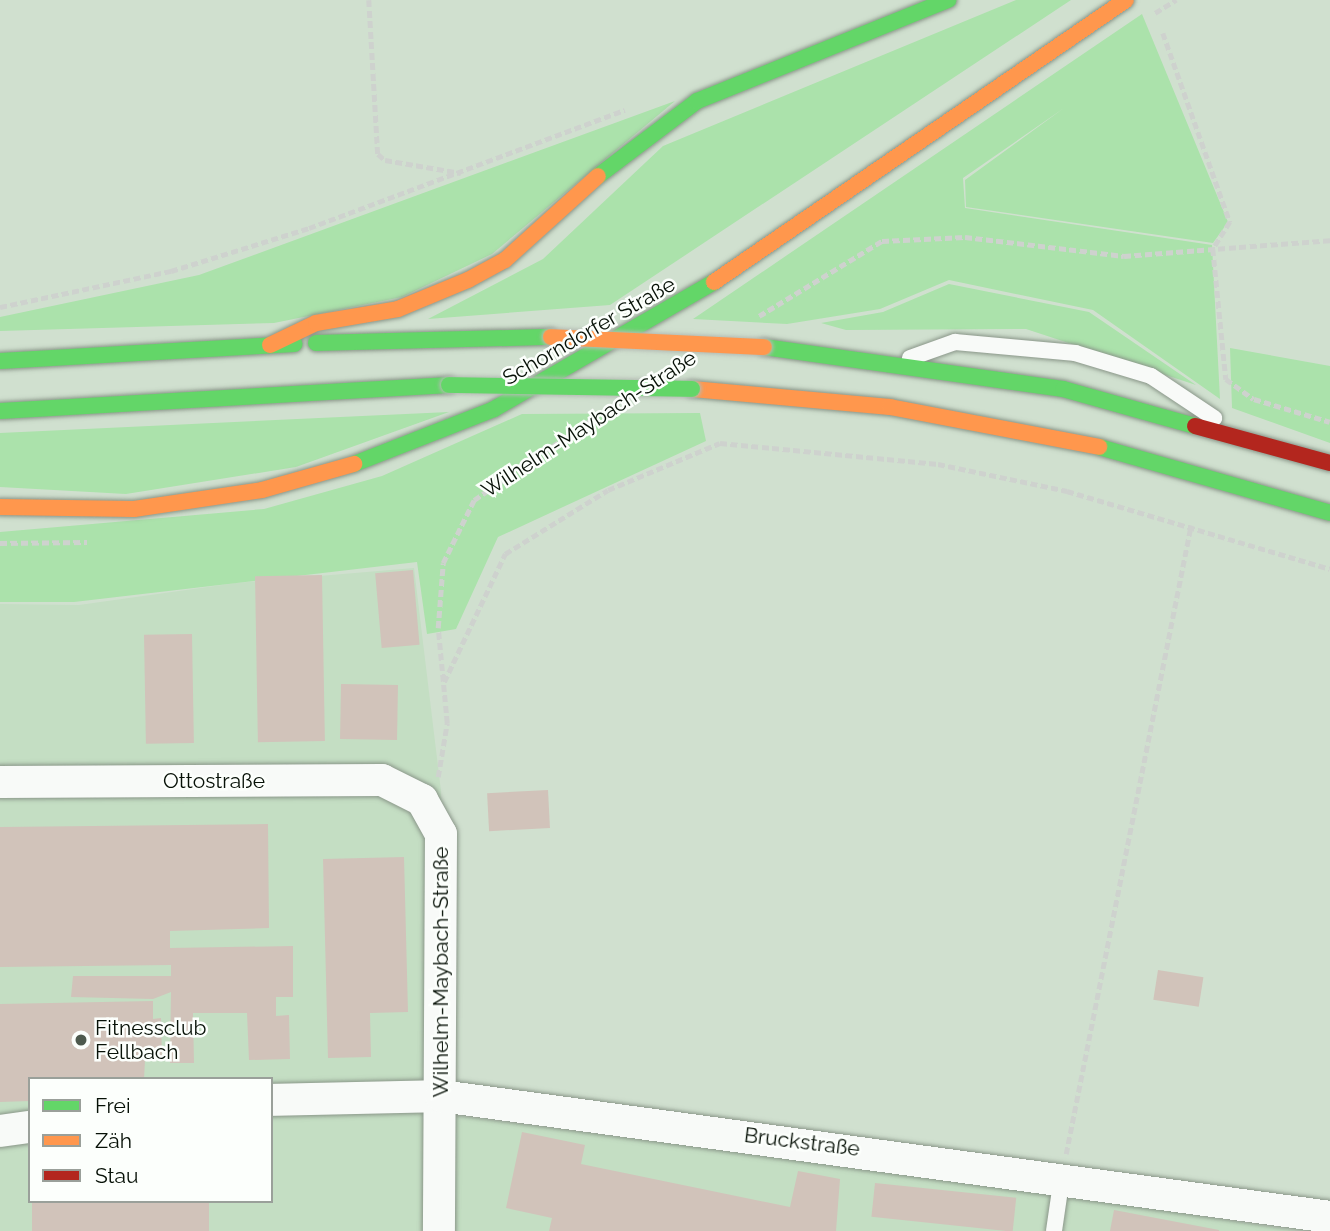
<!DOCTYPE html>
<meta charset="utf-8">
<style>
body{margin:0}
#map{position:relative;width:1330px;height:1231px;overflow:hidden;background:#d0e0cf;font-family:Raleway,sans-serif}
div>[style]{position:absolute}
[style*='--x']{left:calc(var(--x)*1px);top:calc(var(--y)*1px);width:calc(var(--w)*1px);rotate:calc(var(--a)*1deg)}
.built>*{inset:0;background:#c4dec3}
.green>*{inset:0;background:#abe2ab}
.building>*{inset:0;background:#d1c3ba;transform-origin:0 0}
.path>*{height:4.5px;margin-top:-2.25px;transform-origin:0;background:repeating-linear-gradient(90deg,#ced2ce 0 7px,transparent 0 10.5px)}
.roads{filter:drop-shadow(0 0 2px #8a9689) drop-shadow(0 0 2px #8a9689)}
.lane>*{height:16px;margin:-8px;padding:0 8px;transform-origin:8px;border-radius:8px;background:#f8faf8}
.street>*{height:32px;margin:-16px;padding:0 16px;transform-origin:16px;border-radius:16px;background:#f8faf8}
.fast>*{height:16px;margin:-8px;padding:0 8px;transform-origin:8px;border-radius:8px;background:#63d668}
.slow>*{height:16px;margin:-8px;padding:0 8px;transform-origin:8px;border-radius:8px;background:#ff974d}
.jam>*{height:16px;margin:-8px;padding:0 8px;transform-origin:8px;border-radius:8px;background:#b3261e}
.bridges{filter:drop-shadow(0 0 2px #b4bbb3) drop-shadow(0 0 2px #b4bbb3)}
.fast-bridge>*{height:16px;margin:-8px;padding:0 8px;transform-origin:8px;border-radius:8px;background:#63d668}
.slow-bridge>*{height:16px;margin:-8px;padding:0 8px;transform-origin:8px;border-radius:8px;background:#ff974d}
.dots>*{width:19px;height:19px;translate:-50% -50%;box-sizing:border-box;border:4px solid #fcfffc;border-radius:50%}
span{translate:-50% -50%;white-space:nowrap;text-align:center;line-height:1.15;-webkit-text-stroke:5px #fcfffc;paint-order:stroke}
.street-label{font-size:21px;color:#071107}
.poi-label{font-size:21px;color:#071107}
.left{translate:0 -50%;text-align:left}
.legend{position:absolute;left:28px;top:1077px;width:245px;height:126px;box-sizing:border-box;background:#fcfffc;border:2px solid #9aa09a;margin:0;padding:9px 12px;list-style:none;font-size:21px;color:#071107}
.legend li{display:flex;align-items:center;gap:14px;height:35px}
.legend b{width:35px;border:2px solid #9aa09a}
</style>
<div id="map">
<div class="built">
<i style="clip-path:polygon(evenodd,414px 568px,441px 791px,450px 1115px,1056px 1193px,1296px 1231px,0 1231px,0 604px,79px 605px,236px 583px,414px 568px,30px 1079px,271px 1079px,271px 1201px,30px 1201px,30px 1079px)"></i>
</div>
<div class="green">
<i style="clip-path:polygon(1016px 0,1071px 0,610px 305px,428px 319px,543px 259px,663px 146px)"></i>
<i style="clip-path:polygon(1142px 14px,1228px 222px,1213px 243px,966px 207px,965px 180px,1064px 108px,963px 178px,965px 208px,1212px 245px,1220px 399px,1093px 310px,949px 280px,880px 309px,787px 324px,693px 319px)"></i>
<i style="clip-path:polygon(675px 101px,492px 254px,402px 297px,274px 323px,0 331px,0 317px,199px 275px)"></i>
<i style="clip-path:polygon(949px 284px,1089px 312px,1196px 385px,1026px 329px,846px 330px,821px 323px,883px 312px)"></i>
<i style="clip-path:polygon(1230px 348px,1330px 366px,1330px 443px,1232px 408px)"></i>
<i style="clip-path:polygon(449px 412px,296px 467px,126px 494px,0 487px,0 433px)"></i>
<i style="clip-path:polygon(700px 413px,706px 441px,498px 537px,456px 629px,427px 634px,417px 562px,74px 602px,0 602px,0 532px,264px 509px,382px 476px,522px 414px)"></i>
</div>
<div class="building">
<i style="left:413px;top:570px;width:75px;height:38px;rotate:85deg"></i>
<i style="left:322px;top:575px;width:166px;height:67px;rotate:89deg"></i>
<i style="left:192px;top:634px;width:109px;height:48px;rotate:89deg"></i>
<i style="left:341px;top:684px;width:57px;height:55px;rotate:1deg"></i>
<i style="left:548px;top:790px;width:38px;height:61px;rotate:87deg"></i>
<i style="clip-path:polygon(268px 824px,269px 928px,170px 931px,170px 948px,293px 946px,293px 997px,276px 997px,276px 1016px,289px 1015px,290px 1059px,249px 1060px,247px 1013px,193px 1013px,194px 1063px,170px 1063px,171px 992px,153px 999px,71px 997px,73px 976px,171px 976px,171px 965px,0 967px,0 827px)"></i>
<i style="clip-path:polygon(404px 857px,408px 1012px,370px 1013px,371px 1057px,328px 1058px,323px 859px)"></i>
<i style="left:1158px;top:970px;width:46px;height:30px;rotate:9deg"></i>
<i style="clip-path:polygon(153px 1001px,153px 1019px,161px 1018px,162px 1060px,145px 1060px,144px 1079px,30px 1079px,30px 1101px,0 1102px,0 1004px)"></i>
<i style="clip-path:polygon(522px 1132px,585px 1145px,581px 1164px,790px 1207px,798px 1171px,840px 1179px,836px 1231px,549px 1231px,552px 1218px,506px 1208px)"></i>
<i style="left:875px;top:1183px;width:142px;height:34px;rotate:6deg"></i>
<i style="left:32px;top:1201px;width:177px;height:30px"></i>
<i style="clip-path:polygon(1114px 1210px,1219px 1230px,1219px 1231px,1110px 1231px)"></i>
</div>
<div class="path">
<i style="--x:369;--y:0;--w:154;--a:86.7"></i>
<i style="--x:378;--y:154;--w:9;--a:41"></i>
<i style="--x:385;--y:160;--w:77;--a:9.7"></i>
<i style="--x:1155;--y:13;--w:25;--a:-32"></i>
<i style="--x:1163;--y:33;--w:201;--a:70.5"></i>
<i style="--x:1230;--y:222;--w:32;--a:122"></i>
<i style="--x:1213;--y:249;--w:131;--a:84.3"></i>
<i style="--x:1226;--y:379;--w:34;--a:36"></i>
<i style="--x:1254;--y:399;--w:79;--a:16.8"></i>
<i style="--x:0;--y:307;--w:175;--a:-11.9"></i>
<i style="--x:171;--y:271;--w:145;--a:-17.3"></i>
<i style="--x:309;--y:228;--w:337;--a:-20.5"></i>
<i style="--x:759;--y:316;--w:144;--a:-31.4"></i>
<i style="--x:882;--y:241;--w:83;--a:-2.8"></i>
<i style="--x:965;--y:237;--w:160;--a:6.8"></i>
<i style="--x:1124;--y:256;--w:207;--a:-4.4"></i>
<i style="--x:0;--y:543;--w:87;--a:-0.7"></i>
<i style="--x:444;--y:682;--w:142;--a:-64.5"></i>
<i style="--x:505;--y:554;--w:121;--a:-31.9"></i>
<i style="--x:608;--y:490;--w:121;--a:-22.8"></i>
<i style="--x:720;--y:443;--w:219;--a:5.5"></i>
<i style="--x:938;--y:464;--w:132;--a:11.8"></i>
<i style="--x:1067;--y:491;--w:274;--a:16.5"></i>
<i style="--x:438;--y:777;--w:55;--a:-80.5"></i>
<i style="--x:447;--y:723;--w:95;--a:-95.4"></i>
<i style="--x:438;--y:628;--w:65;--a:-85.6"></i>
<i style="--x:443;--y:563;--w:70;--a:-63.8"></i>
<i style="--x:474;--y:500;--w:142;--a:-34.4"></i>
<i style="--x:1066;--y:1154;--w:641;--a:-78.76"></i>
</div>
<div class="roads">
<div class="lane">
<i style="--x:910;--y:358;--w:48;--a:-19.6"></i>
<i style="--x:955;--y:342;--w:121;--a:5.2"></i>
<i style="--x:1075;--y:353;--w:79;--a:16.8"></i>
<i style="--x:1151;--y:376;--w:76;--a:33.7"></i>
<i style="--x:1054;--y:1231;--w:56;--a:-81.7"></i>
</div>
<div class="street">
<i style="--x:0;--y:782;--w:382;--a:-0.3"></i>
<i style="--x:382;--y:780;--w:45;--a:26.6"></i>
<i style="--x:422;--y:800;--w:39;--a:61"></i>
<i style="--x:441;--y:834;--w:397;--a:90.3"></i>
<i style="--x:271;--y:1100;--w:170;--a:-1.3"></i>
<i style="--x:441;--y:1096;--w:897;--a:7.75"></i>
<i style="--x:0;--y:1131;--w:30;--a:-8"></i>
</div>
<div class="fast">
<i style="--x:598;--y:176;--w:124;--a:-37.1"></i>
<i style="--x:697;--y:101;--w:271;--a:-21.9"></i>
<i style="--x:316;--y:343;--w:235;--a:-1.5"></i>
<i style="--x:764;--y:347;--w:302;--a:8"></i>
<i style="--x:1063;--y:389;--w:137;--a:15.7"></i>
<i style="--x:0;--y:361;--w:295;--a:-3.3"></i>
<i style="--x:0;--y:411;--w:450;--a:-3.3"></i>
<i style="--x:1099;--y:447;--w:240;--a:15.9"></i>
<i style="--x:354;--y:464;--w:150;--a:-21.4"></i>
<i style="--x:494;--y:409;--w:254;--a:-30"></i>
</div>
<div class="slow">
<i style="--x:714;--y:282;--w:499;--a:-34.4"></i>
<i style="--x:270;--y:345;--w:51;--a:-25.6"></i>
<i style="--x:316;--y:323;--w:83;--a:-9.7"></i>
<i style="--x:398;--y:309;--w:76;--a:-22.5"></i>
<i style="--x:468;--y:280;--w:42;--a:-28.4"></i>
<i style="--x:505;--y:260;--w:125;--a:-42.1"></i>
<i style="--x:692;--y:389;--w:199;--a:5.2"></i>
<i style="--x:890;--y:407;--w:213;--a:10.8"></i>
<i style="--x:0;--y:507;--w:134;--a:0.9"></i>
<i style="--x:134;--y:509;--w:129;--a:-8.4"></i>
<i style="--x:262;--y:490;--w:96;--a:-15.8"></i>
</div>
<div class="jam">
<i style="--x:1195;--y:426;--w:140;--a:15.3"></i>
</div>
</div>
<div class="bridges">
<div class="fast-bridge">
<i style="--x:449;--y:385;--w:243;--a:0.9"></i>
</div>
<div class="slow-bridge">
<i style="--x:551;--y:337;--w:213;--a:2.7"></i>
</div>
</div>
<div class="dots">
<i style="left:81px;top:1040px;background:#4d594d"></i>
</div>
<div class="street-label">
<span style="left:589px;top:331px;rotate:-30deg">Schorndorfer Straße</span>
<span style="left:589px;top:424px;rotate:-33deg">Wilhelm-Maybach-Straße</span>
<span style="left:214px;top:781px">Ottostraße</span>
<span style="left:441px;top:972px;rotate:-90deg">Wilhelm-Maybach-Straße</span>
<span style="left:802px;top:1142px;rotate:7deg">Bruckstraße</span>
</div>
<div class="poi-label">
<span class="left" style="left:95px;top:1040px">Fitnessclub<br>Fellbach</span>
</div>
<ul class="legend">
<li><b style="height:9px;background:#63d668"></b>Frei</li>
<li><b style="height:9px;background:#ff974d"></b>Zäh</li>
<li><b style="height:9px;background:#b3261e"></b>Stau</li>
</ul>
</div>
